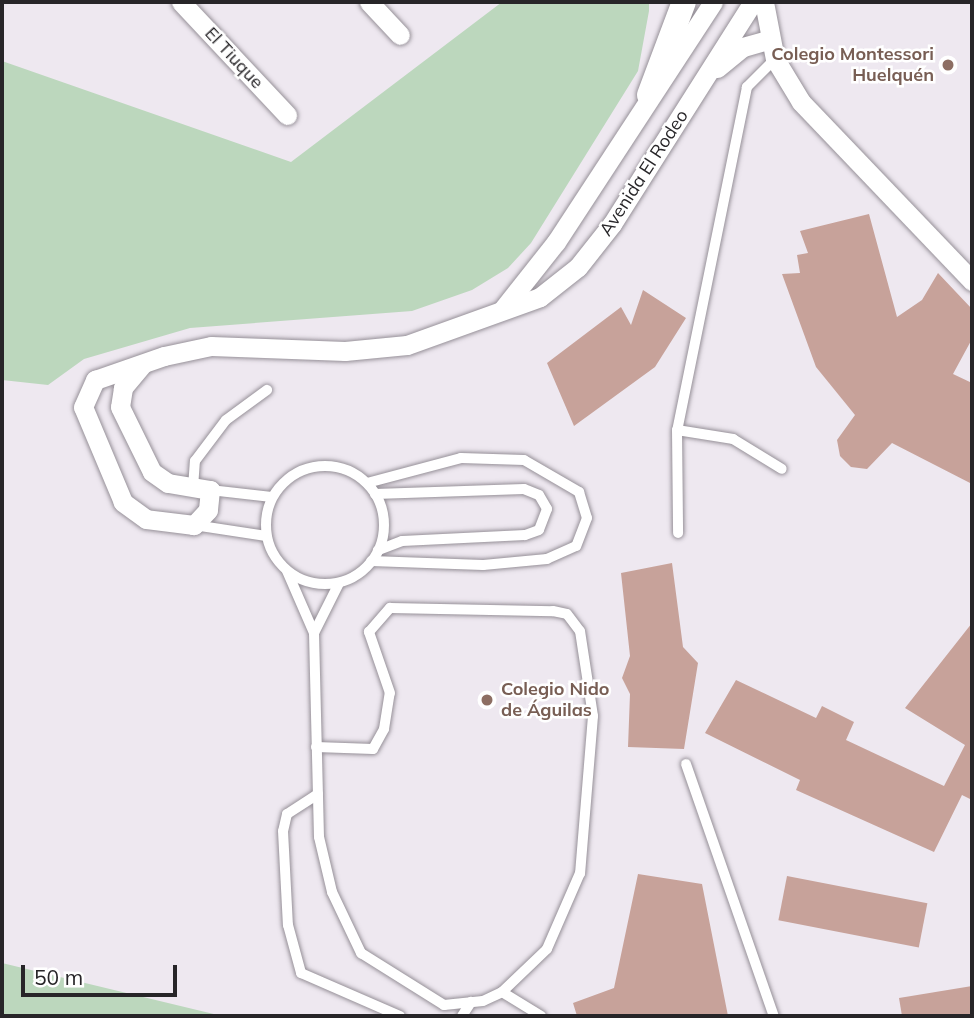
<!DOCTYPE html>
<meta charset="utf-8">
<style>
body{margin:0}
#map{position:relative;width:974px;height:1018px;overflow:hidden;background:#eee8f0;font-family:Mulish,sans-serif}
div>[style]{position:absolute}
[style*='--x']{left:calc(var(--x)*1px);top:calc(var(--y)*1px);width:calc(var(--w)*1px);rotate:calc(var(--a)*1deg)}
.green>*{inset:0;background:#bcd7bd}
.building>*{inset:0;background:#c7a29a;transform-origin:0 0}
.roads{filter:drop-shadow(0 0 2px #969098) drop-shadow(0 0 2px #969098)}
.service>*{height:10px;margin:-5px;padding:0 5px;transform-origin:5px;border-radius:5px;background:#fff}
.service>.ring{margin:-5px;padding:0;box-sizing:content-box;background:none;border:10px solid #fff;border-radius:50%}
.minor>*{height:19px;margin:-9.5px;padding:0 9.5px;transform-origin:9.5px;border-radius:9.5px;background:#fff}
.tertiary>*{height:24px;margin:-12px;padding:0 12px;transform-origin:12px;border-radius:12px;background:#fff}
.dots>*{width:19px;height:19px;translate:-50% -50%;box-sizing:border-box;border:4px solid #fff;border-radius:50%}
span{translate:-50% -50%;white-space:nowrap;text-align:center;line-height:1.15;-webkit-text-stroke:5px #fff;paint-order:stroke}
.education-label{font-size:18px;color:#785e54;font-weight:700}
.right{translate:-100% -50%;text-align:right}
.left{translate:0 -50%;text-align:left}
.street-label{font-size:18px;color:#272528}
.frame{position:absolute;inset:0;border:4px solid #272528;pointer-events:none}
.scale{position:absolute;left:21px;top:965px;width:156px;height:32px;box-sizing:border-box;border:4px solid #272528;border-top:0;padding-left:9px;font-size:21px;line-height:24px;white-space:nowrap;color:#272528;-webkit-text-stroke:5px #fff;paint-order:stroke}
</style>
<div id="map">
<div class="green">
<i style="clip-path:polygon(502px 2px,649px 2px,649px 11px,638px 71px,531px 243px,508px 268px,472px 290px,412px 311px,190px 328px,84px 359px,48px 385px,2px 380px,2px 61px,291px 162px)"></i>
<i style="clip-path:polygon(2px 963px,222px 1016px,2px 1016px)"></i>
</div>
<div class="building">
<i style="clip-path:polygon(869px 214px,897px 317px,922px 300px,938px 273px,972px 309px,972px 339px,953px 374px,972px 383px,972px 484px,892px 443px,867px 469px,851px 467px,840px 456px,837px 440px,855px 415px,816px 367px,782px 274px,800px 273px,797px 255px,808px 253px,800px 231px)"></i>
<i style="clip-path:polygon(643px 290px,686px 318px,655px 367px,574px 426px,547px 363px,621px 307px,631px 325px)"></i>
<i style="clip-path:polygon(672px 563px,683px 647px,698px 663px,684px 749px,628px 747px,630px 694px,622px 678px,630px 656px,621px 573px)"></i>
<i style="clip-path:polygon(972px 623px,972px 800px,962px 795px,934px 852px,796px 790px,800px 780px,705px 733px,736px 680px,816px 718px,822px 706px,854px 722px,846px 740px,944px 786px,965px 745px,905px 708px)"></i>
<i style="clip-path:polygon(638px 874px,702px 884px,728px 1016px,577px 1016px,573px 1003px,614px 988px)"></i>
<i style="left:787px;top:876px;width:143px;height:45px;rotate:11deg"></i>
<i style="clip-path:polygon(972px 986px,972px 1016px,902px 1016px,899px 998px)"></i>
</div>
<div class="roads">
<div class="service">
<i style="--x:775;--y:59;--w:40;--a:135"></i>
<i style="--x:747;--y:87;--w:350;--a:101.5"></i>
<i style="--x:677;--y:430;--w:57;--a:9.1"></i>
<i style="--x:733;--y:439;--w:57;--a:31.5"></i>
<i style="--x:677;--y:430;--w:103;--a:89.4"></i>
<i class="ring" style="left:266px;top:466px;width:108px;height:108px"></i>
<i style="--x:367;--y:483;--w:97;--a:-14.9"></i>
<i style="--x:461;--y:458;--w:63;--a:1.8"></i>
<i style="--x:524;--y:460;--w:64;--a:30.2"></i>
<i style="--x:579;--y:492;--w:27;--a:73"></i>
<i style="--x:587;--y:518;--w:30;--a:111"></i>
<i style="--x:576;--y:546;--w:32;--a:156"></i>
<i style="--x:547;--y:559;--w:64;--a:174.6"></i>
<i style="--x:483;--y:565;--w:112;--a:-178"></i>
<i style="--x:193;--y:488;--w:27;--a:-86"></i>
<i style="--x:195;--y:461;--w:51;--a:-52.9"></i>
<i style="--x:226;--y:420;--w:51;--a:-36.2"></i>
<i style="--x:210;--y:490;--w:62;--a:6.4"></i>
<i style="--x:375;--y:494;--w:149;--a:-1.9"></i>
<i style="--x:524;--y:489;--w:16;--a:22"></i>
<i style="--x:539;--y:495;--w:16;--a:60"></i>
<i style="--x:547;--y:509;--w:22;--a:111"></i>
<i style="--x:539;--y:530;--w:15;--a:160"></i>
<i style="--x:525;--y:535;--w:123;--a:177.2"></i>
<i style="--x:402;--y:541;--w:26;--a:159"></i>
<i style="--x:194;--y:525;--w:73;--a:8.7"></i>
<i style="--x:287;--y:571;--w:68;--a:66.5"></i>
<i style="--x:314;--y:633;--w:204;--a:88.6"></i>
<i style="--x:319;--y:837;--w:57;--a:76.7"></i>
<i style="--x:332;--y:892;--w:68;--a:64.6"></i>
<i style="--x:361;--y:953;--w:98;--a:32.1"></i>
<i style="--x:444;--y:1005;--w:39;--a:-6"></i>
<i style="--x:483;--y:1001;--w:21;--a:-25"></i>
<i style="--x:502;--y:992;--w:46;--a:31.6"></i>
<i style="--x:314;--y:633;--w:56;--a:-63.4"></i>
<i style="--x:316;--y:747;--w:57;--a:2"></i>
<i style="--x:373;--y:749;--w:23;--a:-61"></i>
<i style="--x:384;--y:729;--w:36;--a:-81"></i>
<i style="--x:390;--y:693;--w:65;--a:-109"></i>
<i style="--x:369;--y:632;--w:32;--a:-49"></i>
<i style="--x:390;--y:608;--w:163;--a:1.1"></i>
<i style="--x:553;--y:611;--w:14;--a:12"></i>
<i style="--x:567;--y:614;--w:21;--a:53"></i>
<i style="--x:580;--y:631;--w:86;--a:81.3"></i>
<i style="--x:593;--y:716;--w:158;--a:94.7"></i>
<i style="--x:580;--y:873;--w:83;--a:113.5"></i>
<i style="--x:547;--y:949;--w:62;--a:136.3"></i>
<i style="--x:686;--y:764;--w:267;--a:70.8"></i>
<i style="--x:318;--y:794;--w:37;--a:147"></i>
<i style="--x:287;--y:814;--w:17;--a:103"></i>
<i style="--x:283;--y:831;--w:94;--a:87"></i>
<i style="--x:288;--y:925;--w:50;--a:74.8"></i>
<i style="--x:301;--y:973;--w:108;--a:23.5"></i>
<i style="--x:462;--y:1016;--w:17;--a:-57"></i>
</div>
<div class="minor">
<i style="--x:181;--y:2;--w:155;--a:46.8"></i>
<i style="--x:369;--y:2;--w:45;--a:46.8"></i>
<i style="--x:764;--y:2;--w:58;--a:79.1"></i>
<i style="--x:775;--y:59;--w:50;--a:58.8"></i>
<i style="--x:801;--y:102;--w:248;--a:46.3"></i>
<i style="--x:717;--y:68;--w:33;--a:-39"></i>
<i style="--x:743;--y:47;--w:26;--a:-16"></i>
<i style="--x:503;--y:309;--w:85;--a:-51.7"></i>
<i style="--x:556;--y:242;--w:287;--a:-56.8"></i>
<i style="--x:142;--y:365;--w:30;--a:130"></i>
<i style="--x:123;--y:388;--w:19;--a:99"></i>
<i style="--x:120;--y:407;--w:72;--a:63.8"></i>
<i style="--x:152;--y:472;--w:19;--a:35"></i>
<i style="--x:168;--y:483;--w:43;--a:9.5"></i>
<i style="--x:210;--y:490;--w:20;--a:96"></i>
<i style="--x:208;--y:510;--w:21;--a:133"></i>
<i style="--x:194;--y:525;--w:48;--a:-172.9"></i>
<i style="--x:146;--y:519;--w:29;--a:-144"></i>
<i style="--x:123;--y:502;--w:103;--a:-112.8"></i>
<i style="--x:83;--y:407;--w:30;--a:-66"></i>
<i style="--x:95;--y:380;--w:73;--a:-19.2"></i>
<i style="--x:164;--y:356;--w:48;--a:-12"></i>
<i style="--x:211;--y:346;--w:134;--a:2.1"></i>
<i style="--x:345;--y:351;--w:62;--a:-5.5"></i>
<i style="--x:407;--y:345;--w:141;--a:-19.8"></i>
<i style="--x:540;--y:297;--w:48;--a:-38.3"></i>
<i style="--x:578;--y:267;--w:55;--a:-51.7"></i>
<i style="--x:612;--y:224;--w:263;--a:-57.6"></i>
</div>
<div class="tertiary">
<i style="--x:649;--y:95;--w:99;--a:-69.4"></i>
</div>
</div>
<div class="dots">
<i style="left:948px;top:65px;background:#8d6e63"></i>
<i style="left:487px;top:700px;background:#8d6e63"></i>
</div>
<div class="education-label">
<span class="right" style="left:934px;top:65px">Colegio Montessori<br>Huelquén</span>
<span class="left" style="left:501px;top:700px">Colegio Nido<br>de Águilas</span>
</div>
<div class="street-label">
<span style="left:234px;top:58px;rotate:47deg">El Tiuque</span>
<span style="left:644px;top:173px;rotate:-57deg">Avenida El Rodeo</span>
</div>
<div class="frame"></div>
<div class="scale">50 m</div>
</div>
